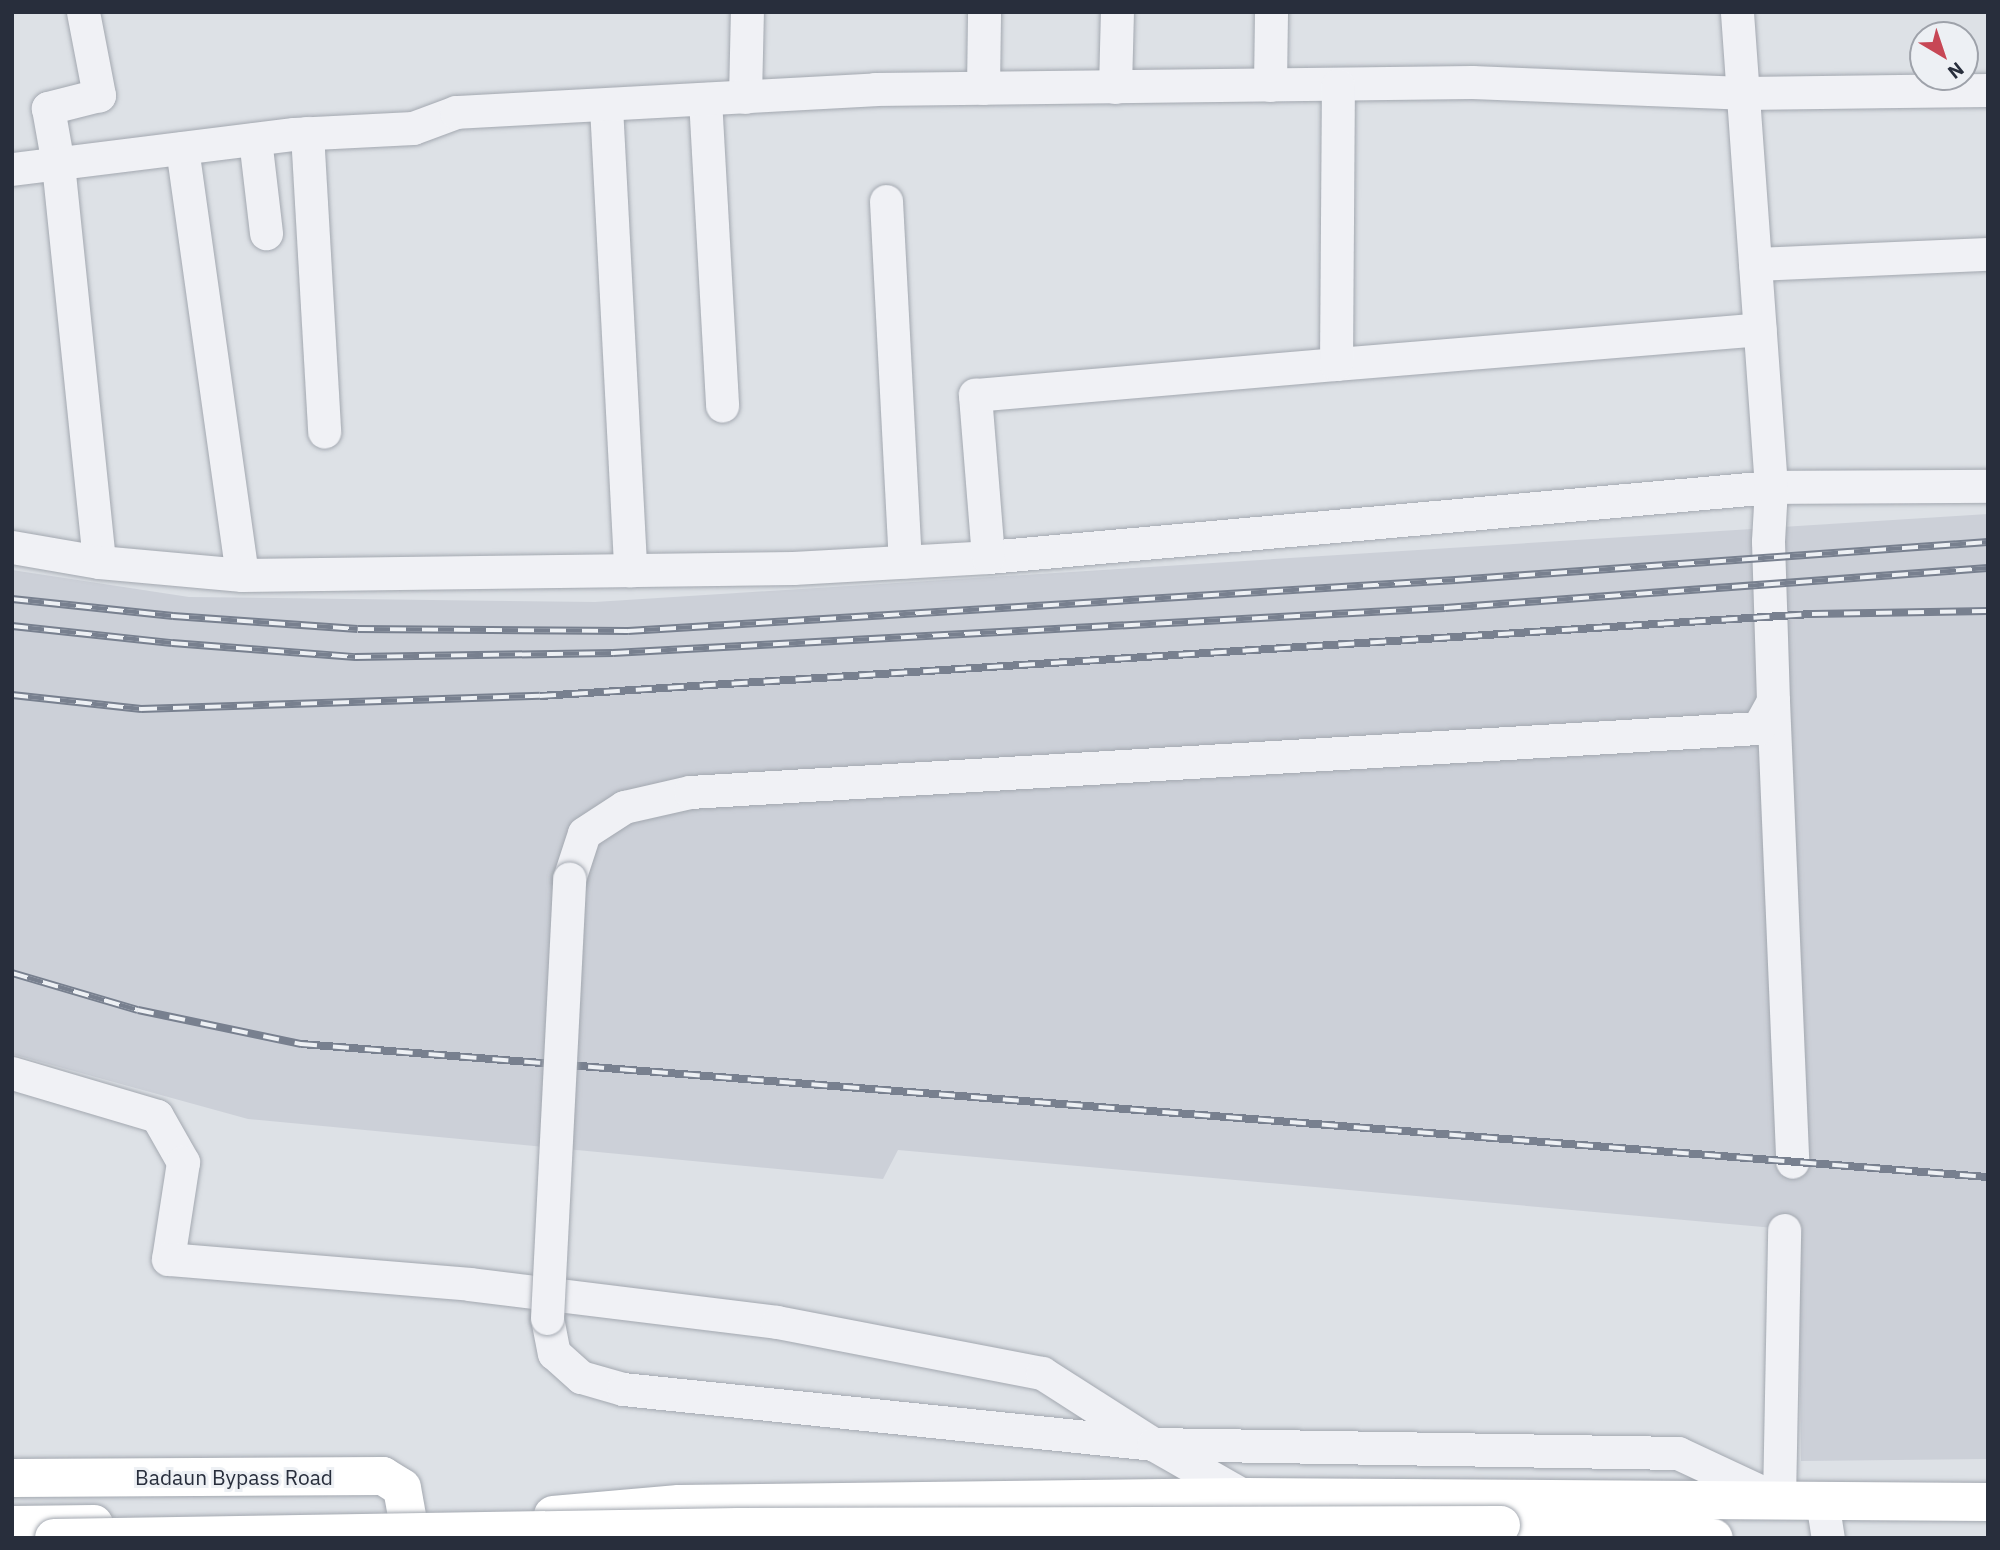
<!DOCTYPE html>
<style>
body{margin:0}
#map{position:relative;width:2000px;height:1550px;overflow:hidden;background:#dde1e6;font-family:"IBM Plex Sans",sans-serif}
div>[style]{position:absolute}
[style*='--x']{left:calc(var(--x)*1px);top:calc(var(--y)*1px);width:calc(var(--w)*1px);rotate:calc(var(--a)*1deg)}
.built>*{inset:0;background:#ccd0d8}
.roads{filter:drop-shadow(0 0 2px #a3a8b0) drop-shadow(0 0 2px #a3a8b0)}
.minor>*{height:33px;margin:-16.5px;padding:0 16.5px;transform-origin:16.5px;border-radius:16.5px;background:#f0f1f5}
.major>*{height:38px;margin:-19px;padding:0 19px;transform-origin:19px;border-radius:19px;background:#fff}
.rail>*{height:8px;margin-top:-4px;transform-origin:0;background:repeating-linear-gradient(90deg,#edf0f4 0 16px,#78808f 0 32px);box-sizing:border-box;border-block:2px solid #78808f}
.bridges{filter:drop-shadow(0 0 2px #a3a8b0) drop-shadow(0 0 2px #a3a8b0)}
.minor-bridge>*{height:33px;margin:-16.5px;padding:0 16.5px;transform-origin:16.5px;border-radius:16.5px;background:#f0f1f5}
.major-bridge>*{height:38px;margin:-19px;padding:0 19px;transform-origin:19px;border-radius:19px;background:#fff}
span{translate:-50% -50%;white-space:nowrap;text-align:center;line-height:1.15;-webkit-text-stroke:6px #edf0f4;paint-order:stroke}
.street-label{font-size:21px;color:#282e3c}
.frame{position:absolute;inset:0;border:14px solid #282e3c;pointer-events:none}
.north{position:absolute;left:1909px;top:21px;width:70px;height:70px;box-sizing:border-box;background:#edf0f4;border:2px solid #9ea2aa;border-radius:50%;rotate:141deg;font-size:19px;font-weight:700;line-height:28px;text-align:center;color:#282e3c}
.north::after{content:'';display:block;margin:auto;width:24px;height:32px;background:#c74755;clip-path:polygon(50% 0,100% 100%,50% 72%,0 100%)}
</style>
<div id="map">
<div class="built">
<i style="clip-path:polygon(1988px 514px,1988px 1459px,1801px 1461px,1798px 1230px,898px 1150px,883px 1179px,248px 1119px,12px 1054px,12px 570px,189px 597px,595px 602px)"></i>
</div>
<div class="roads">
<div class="minor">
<i style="--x:83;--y:12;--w:85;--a:79.1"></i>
<i style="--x:99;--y:95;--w:53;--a:165.7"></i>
<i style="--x:48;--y:108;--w:57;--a:79.9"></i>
<i style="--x:58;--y:164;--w:400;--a:84.1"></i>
<i style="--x:1270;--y:85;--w:73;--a:-89.2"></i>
<i style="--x:1115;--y:87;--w:75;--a:-88.5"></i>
<i style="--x:983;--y:88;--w:76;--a:-89.2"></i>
<i style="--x:745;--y:97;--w:85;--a:-88.7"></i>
<i style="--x:705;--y:99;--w:307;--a:86.8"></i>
<i style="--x:606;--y:106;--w:465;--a:87"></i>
<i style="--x:307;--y:133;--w:299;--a:86.7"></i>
<i style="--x:255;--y:139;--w:95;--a:83.3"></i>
<i style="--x:182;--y:148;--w:431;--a:82"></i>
<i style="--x:12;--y:169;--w:284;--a:-7.1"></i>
<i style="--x:294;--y:134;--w:119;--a:-2.9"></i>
<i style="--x:413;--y:128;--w:46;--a:-20.4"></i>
<i style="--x:456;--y:112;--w:420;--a:-3.1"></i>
<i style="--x:875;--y:89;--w:597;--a:-0.67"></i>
<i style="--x:1472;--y:82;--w:271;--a:2.3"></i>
<i style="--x:1743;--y:93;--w:245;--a:-0.7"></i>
<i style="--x:886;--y:201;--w:361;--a:87"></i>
<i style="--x:1755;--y:264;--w:233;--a:-2.5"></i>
<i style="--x:1336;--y:364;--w:425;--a:-4.7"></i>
<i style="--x:12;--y:547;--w:88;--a:9.8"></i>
<i style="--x:99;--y:562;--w:144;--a:5.2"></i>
<i style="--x:242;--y:575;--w:551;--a:-0.73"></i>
<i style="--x:793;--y:568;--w:195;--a:-3.2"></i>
<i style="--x:988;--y:557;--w:786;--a:-5.11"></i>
<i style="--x:1771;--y:487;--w:217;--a:-0.3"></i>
<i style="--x:988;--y:557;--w:163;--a:-94.6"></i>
<i style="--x:975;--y:395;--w:362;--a:-4.9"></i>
<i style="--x:1336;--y:364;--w:279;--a:-89.6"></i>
<i style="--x:1773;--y:701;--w:461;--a:87.6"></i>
<i style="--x:569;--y:879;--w:48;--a:-71.9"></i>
<i style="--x:584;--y:833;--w:48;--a:-33"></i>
<i style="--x:624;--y:807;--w:68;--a:-12.8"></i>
<i style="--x:690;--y:792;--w:1070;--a:-3.43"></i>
<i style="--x:1758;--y:728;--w:31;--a:-61"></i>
<i style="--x:1773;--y:701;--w:160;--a:-91.8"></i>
<i style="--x:1768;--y:541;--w:54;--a:-86.8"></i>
<i style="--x:1771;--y:487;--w:476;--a:-94.1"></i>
<i style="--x:12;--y:1073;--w:151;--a:16.5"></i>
<i style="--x:157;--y:1116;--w:53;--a:60.5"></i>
<i style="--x:183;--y:1162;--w:98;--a:98.8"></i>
<i style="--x:168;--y:1259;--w:302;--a:4.7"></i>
<i style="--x:469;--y:1284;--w:310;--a:7"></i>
<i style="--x:777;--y:1322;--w:270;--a:10.9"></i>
<i style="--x:1042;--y:1373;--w:132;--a:32.6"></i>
<i style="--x:1153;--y:1444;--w:107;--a:29.7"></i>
<i style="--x:547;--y:1318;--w:36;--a:79"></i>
<i style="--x:554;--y:1353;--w:36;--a:42"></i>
<i style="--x:581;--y:1377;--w:44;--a:15.9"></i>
<i style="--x:623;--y:1389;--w:533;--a:5.92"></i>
<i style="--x:1153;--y:1444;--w:525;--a:0.98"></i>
<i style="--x:1678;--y:1453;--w:111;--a:25"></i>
<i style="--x:1779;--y:1500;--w:270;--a:-88.9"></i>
<i style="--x:1822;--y:1501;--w:37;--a:81"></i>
</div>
<div class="major">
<i style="--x:12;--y:1478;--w:371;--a:-0.3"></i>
<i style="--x:383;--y:1476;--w:22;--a:32"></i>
<i style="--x:402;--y:1488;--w:51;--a:79.8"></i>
<i style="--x:553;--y:1515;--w:126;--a:-5"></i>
<i style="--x:679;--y:1504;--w:567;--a:-0.71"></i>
<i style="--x:1246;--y:1497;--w:742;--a:0.39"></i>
<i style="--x:12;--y:1525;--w:82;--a:-0.7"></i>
<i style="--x:1501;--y:1525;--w:213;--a:3.5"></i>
</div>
</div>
<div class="rail">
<i style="--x:12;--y:599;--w:162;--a:6"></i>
<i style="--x:173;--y:616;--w:185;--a:4"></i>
<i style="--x:358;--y:629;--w:270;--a:0.4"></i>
<i style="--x:628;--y:631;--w:829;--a:-3.53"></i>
<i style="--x:1455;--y:580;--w:534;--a:-4.08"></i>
<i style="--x:12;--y:626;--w:161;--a:6.1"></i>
<i style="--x:172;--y:643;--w:184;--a:4.4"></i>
<i style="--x:355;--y:657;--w:258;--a:-0.9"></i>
<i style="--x:613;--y:653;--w:833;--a:-3.1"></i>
<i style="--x:1445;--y:608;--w:544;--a:-4.21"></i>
<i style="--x:12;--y:695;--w:130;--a:6.2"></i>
<i style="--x:141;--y:709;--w:399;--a:-1.9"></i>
<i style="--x:540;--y:696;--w:1275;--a:-3.69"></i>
<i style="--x:1812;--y:614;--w:176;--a:-1"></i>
<i style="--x:12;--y:973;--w:131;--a:16.4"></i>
<i style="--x:138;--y:1010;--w:167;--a:11.8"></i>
<i style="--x:301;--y:1044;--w:1692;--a:4.51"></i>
</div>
<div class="bridges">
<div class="minor-bridge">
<i style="--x:547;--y:1318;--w:440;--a:-87.1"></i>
</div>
<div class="major-bridge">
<i style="--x:54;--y:1538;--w:684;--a:-0.92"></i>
<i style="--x:738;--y:1527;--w:763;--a:-0.15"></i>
</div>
</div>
<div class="street-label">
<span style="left:234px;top:1477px">Badaun Bypass Road</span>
</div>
<div class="frame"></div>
<div class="north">N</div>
</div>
